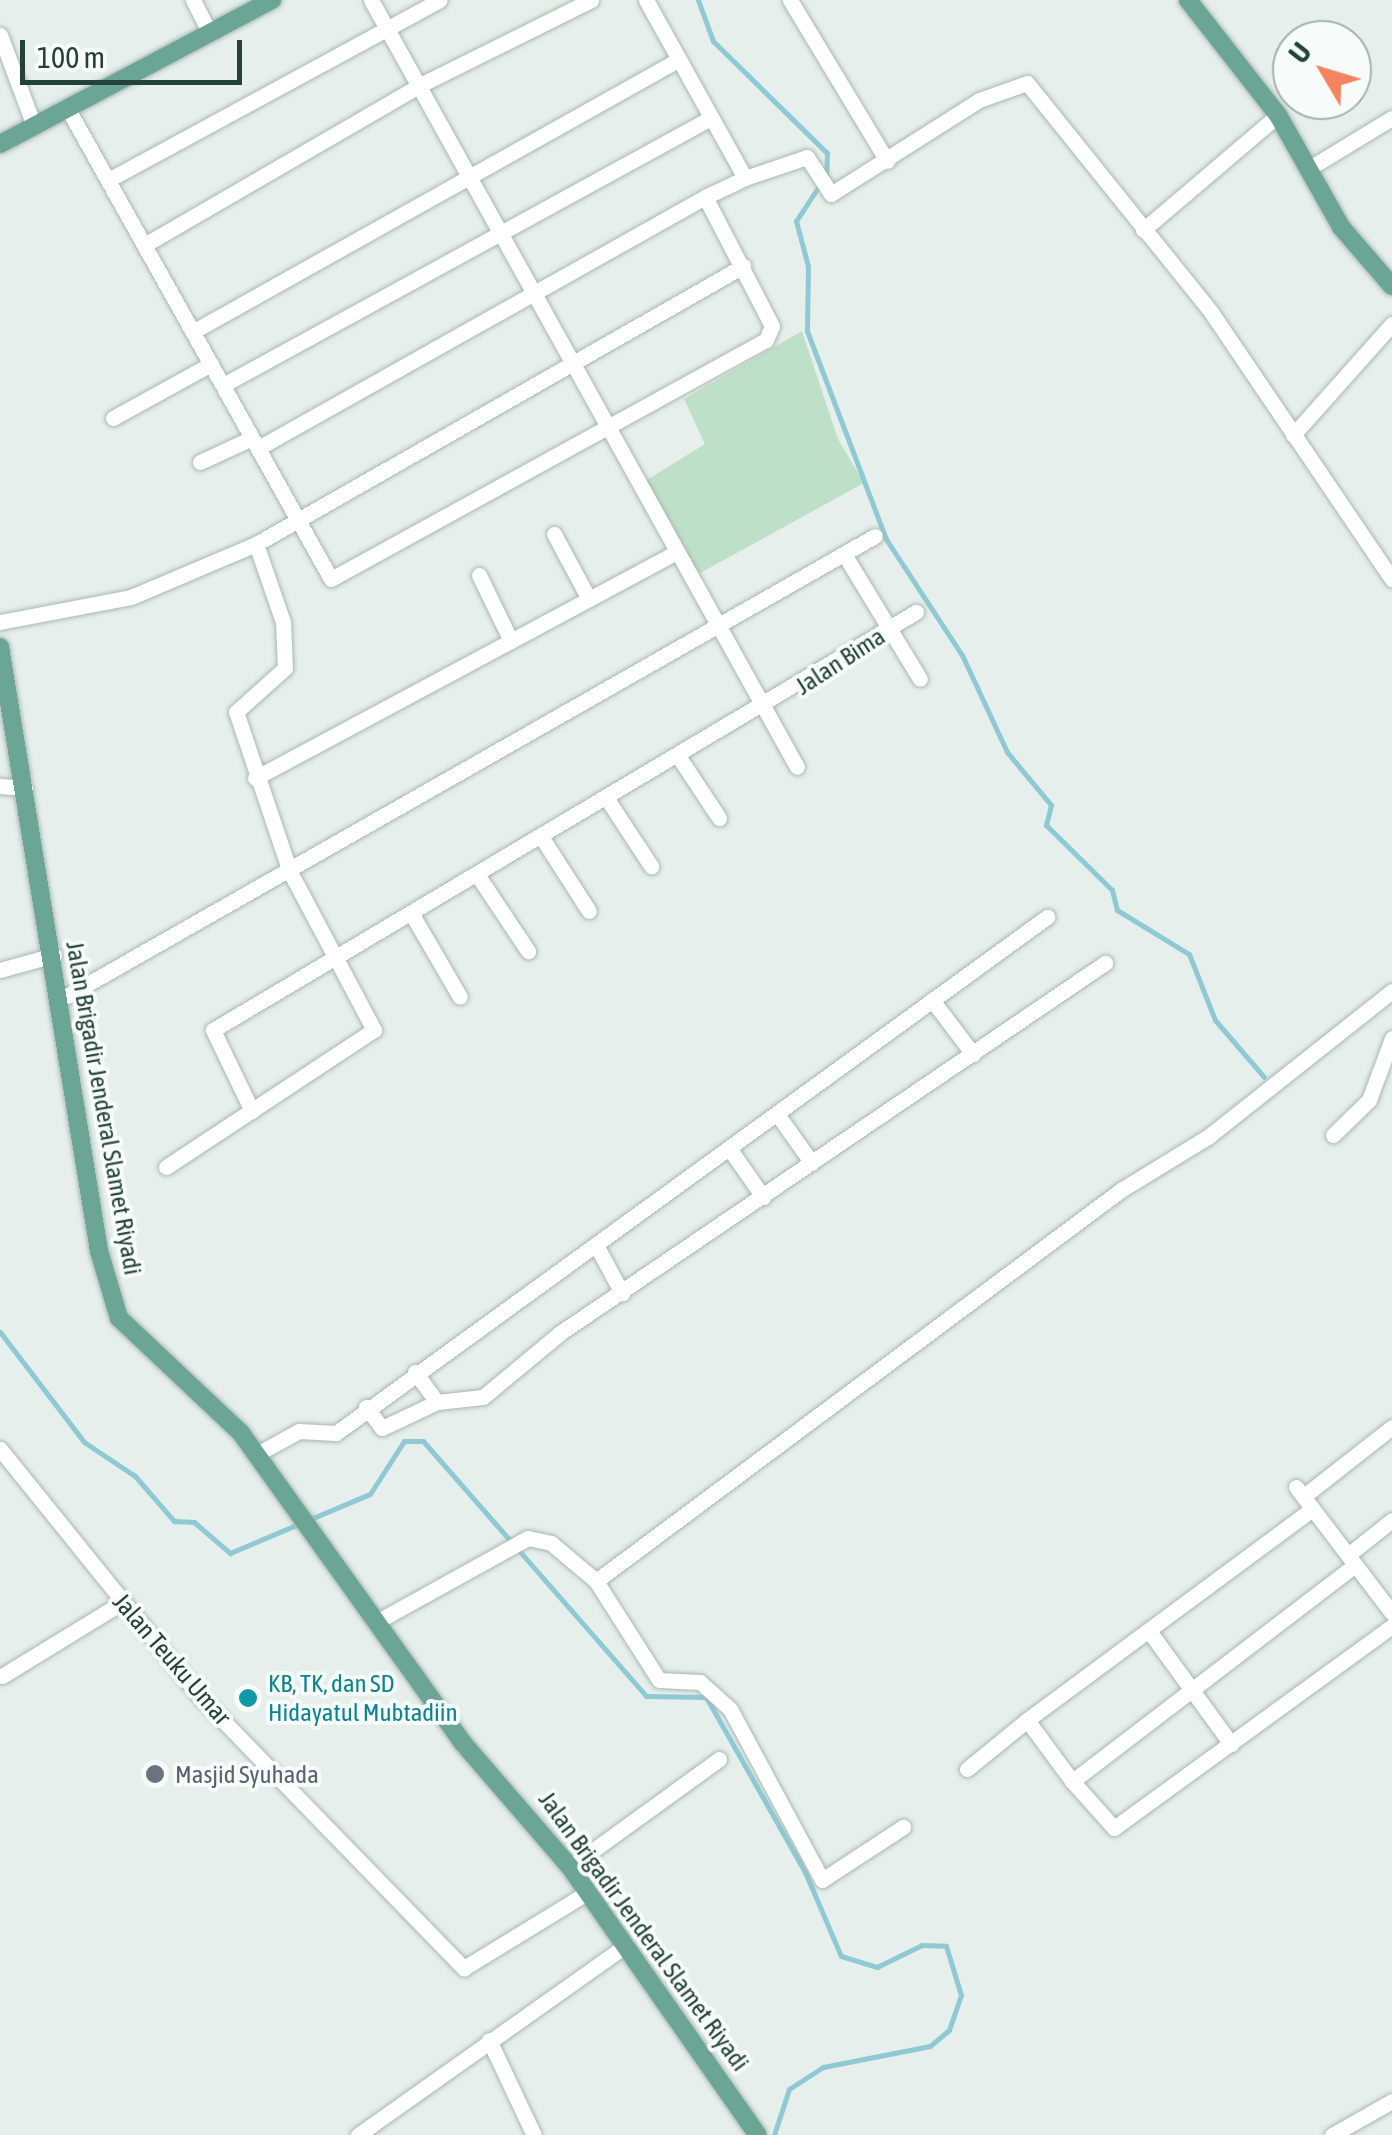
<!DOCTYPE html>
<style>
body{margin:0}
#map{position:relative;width:1392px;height:2135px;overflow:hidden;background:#e6efeb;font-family:"Asap Condensed",sans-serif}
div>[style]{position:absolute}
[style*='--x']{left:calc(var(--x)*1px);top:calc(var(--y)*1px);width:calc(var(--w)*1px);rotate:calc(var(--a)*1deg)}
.green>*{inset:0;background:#bfe0c8}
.stream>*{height:5px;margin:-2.5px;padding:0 2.5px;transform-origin:2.5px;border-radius:2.5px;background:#8ec9d4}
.roads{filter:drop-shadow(0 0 2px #a8b8b2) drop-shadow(0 0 2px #a8b8b2)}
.minor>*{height:15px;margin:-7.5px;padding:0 7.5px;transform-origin:7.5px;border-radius:7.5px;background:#fff}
.major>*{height:18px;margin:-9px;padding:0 9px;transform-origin:9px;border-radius:9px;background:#6aa596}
.dots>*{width:28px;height:28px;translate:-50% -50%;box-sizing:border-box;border:5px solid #f7fbf9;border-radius:50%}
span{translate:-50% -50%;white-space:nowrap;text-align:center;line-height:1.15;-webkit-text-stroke:8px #f7fbf9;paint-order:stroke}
.street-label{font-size:25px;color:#24423a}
.culture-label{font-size:25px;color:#0d838f}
.left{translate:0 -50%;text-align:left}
.worship-label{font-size:25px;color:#5b616d}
.north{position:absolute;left:1272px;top:20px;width:100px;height:100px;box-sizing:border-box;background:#f7fbf9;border:2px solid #a3b1ad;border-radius:50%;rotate:308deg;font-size:28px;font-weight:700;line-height:40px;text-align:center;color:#24423a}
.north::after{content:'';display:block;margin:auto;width:35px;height:45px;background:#f4845f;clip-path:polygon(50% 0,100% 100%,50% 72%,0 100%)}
.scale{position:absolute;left:20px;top:40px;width:222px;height:45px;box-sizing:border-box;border:5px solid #24423a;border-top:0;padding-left:12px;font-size:30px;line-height:35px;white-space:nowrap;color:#24423a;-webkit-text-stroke:8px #f7fbf9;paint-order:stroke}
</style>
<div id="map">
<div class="green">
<i style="clip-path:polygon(802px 331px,838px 439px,864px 483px,693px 577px,645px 481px,705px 444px,684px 399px)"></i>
</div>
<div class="stream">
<i style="--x:698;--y:0;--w:44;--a:69.9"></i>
<i style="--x:713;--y:41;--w:160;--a:44.5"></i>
<i style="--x:827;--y:153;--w:24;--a:92"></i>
<i style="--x:819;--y:186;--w:42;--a:123.3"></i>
<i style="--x:796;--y:221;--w:47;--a:75.1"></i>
<i style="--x:808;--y:266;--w:65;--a:90.9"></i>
<i style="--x:807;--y:331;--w:222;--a:69.2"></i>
<i style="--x:886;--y:539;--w:139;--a:56.8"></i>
<i style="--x:962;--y:655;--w:107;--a:65.1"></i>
<i style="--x:1007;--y:752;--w:69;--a:50.3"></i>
<i style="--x:1051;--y:805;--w:21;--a:104"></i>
<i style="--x:1046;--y:825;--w:93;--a:44.6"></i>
<i style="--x:1112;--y:890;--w:21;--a:76"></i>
<i style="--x:1117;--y:910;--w:84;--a:31.4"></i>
<i style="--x:1189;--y:954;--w:71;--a:68.5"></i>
<i style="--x:1215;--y:1020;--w:75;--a:49.3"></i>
<i style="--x:0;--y:1332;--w:138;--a:52.6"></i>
<i style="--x:84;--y:1442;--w:61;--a:33.7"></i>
<i style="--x:135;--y:1476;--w:60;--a:49.1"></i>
<i style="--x:174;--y:1521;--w:20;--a:3"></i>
<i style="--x:194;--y:1522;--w:48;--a:40.7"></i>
<i style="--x:230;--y:1553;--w:152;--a:-22.9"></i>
<i style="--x:370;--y:1494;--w:63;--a:-57.3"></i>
<i style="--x:404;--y:1441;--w:19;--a:0"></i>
<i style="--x:423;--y:1441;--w:339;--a:48.8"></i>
<i style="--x:646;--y:1696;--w:60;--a:1"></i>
<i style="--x:706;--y:1697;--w:201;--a:60.5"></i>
<i style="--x:805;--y:1872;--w:91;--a:66.8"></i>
<i style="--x:841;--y:1956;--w:38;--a:17"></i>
<i style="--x:877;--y:1967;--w:50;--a:-26.1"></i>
<i style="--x:922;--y:1945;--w:24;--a:2"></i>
<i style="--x:946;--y:1946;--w:51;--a:73"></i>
<i style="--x:961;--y:1995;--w:37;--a:109"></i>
<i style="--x:949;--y:2030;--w:25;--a:140"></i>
<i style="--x:930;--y:2046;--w:109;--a:168.9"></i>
<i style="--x:823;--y:2067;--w:40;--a:147.1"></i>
<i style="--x:789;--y:2089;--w:48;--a:108.1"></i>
</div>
<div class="roads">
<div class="minor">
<i style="--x:193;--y:0;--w:37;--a:63"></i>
<i style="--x:371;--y:0;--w:877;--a:60.95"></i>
<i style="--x:646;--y:0;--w:204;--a:60.9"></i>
<i style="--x:745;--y:178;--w:44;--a:154.6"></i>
<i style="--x:790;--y:0;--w:188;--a:58.9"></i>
<i style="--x:0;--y:35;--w:97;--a:69.5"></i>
<i style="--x:69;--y:111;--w:536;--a:60.76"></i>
<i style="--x:331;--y:579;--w:496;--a:-28.8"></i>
<i style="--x:766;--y:340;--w:15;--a:-67"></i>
<i style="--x:772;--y:326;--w:145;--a:-117.4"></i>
<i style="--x:705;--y:197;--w:513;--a:150.68"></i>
<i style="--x:1308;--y:169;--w:98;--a:-31.3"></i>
<i style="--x:745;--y:178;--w:65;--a:-18.7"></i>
<i style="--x:807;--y:157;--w:44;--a:57"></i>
<i style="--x:831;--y:194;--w:175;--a:-32.4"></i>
<i style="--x:979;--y:100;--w:51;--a:-19.5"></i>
<i style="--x:1027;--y:83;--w:294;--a:51.2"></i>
<i style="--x:1211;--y:312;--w:323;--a:55.9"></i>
<i style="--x:110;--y:179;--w:375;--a:-28.5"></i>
<i style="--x:1143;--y:230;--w:177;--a:-40.4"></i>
<i style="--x:146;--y:244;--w:317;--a:-30.1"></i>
<i style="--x:420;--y:85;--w:191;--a:-26.4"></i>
<i style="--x:194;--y:331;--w:555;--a:-29.25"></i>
<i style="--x:223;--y:385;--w:552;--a:-28.7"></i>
<i style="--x:113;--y:418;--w:112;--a:-28.9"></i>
<i style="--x:1293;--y:435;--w:149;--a:-48.3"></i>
<i style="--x:200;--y:462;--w:57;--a:-24.8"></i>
<i style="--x:554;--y:534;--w:74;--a:61.7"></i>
<i style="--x:844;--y:554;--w:146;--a:58.7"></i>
<i style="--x:479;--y:575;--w:73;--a:64.1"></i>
<i style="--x:0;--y:622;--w:133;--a:-10.8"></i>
<i style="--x:131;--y:597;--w:136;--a:-23"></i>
<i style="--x:680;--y:759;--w:71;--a:56.5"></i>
<i style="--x:255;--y:778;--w:476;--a:-28.2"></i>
<i style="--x:0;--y:786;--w:25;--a:5"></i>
<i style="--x:609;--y:802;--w:77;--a:56.7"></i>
<i style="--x:544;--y:841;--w:83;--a:57.3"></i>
<i style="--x:480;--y:879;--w:87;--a:56.3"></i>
<i style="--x:414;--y:918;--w:91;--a:59.8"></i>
<i style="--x:0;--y:970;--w:56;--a:-15.5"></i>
<i style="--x:63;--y:998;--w:934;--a:-29.64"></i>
<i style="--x:932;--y:1000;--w:68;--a:52.8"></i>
<i style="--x:252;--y:1111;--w:90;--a:-115.7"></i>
<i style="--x:213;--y:1030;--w:818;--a:-30.74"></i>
<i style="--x:777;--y:1114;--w:60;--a:54.5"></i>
<i style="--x:1333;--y:1135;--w:50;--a:-44.2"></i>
<i style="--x:1369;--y:1100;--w:66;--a:-69.6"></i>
<i style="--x:729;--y:1148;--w:60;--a:55.2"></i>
<i style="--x:166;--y:1167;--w:249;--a:-33.4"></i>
<i style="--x:374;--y:1030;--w:179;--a:-118"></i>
<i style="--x:290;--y:872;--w:169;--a:-108.6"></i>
<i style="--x:236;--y:712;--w:66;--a:-41.9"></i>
<i style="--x:285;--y:668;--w:46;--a:-92.5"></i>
<i style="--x:283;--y:622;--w:83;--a:-109.1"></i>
<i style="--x:256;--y:544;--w:561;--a:-29.72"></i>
<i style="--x:596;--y:1245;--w:55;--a:61.6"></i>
<i style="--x:415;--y:1372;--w:37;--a:54"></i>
<i style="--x:366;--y:1407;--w:26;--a:53"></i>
<i style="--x:382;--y:1428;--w:61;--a:-25.3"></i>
<i style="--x:437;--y:1402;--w:46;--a:-6.2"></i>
<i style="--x:483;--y:1397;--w:100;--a:-39.7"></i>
<i style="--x:560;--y:1333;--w:659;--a:-34.17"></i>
<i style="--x:0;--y:1449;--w:321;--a:51.1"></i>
<i style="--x:202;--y:1699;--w:376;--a:45.8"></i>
<i style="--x:464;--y:1968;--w:145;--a:-31.5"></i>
<i style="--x:257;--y:1454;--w:48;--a:-28.7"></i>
<i style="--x:299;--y:1431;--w:37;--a:3"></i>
<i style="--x:336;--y:1433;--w:879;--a:-35.97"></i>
<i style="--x:1296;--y:1487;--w:158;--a:52.7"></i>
<i style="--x:1304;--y:1496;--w:112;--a:-38.1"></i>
<i style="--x:1348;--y:1555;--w:56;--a:-38.5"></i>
<i style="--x:1355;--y:1565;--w:356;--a:142.6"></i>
<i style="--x:1072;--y:1781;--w:63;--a:48.2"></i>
<i style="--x:1114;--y:1828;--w:344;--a:-36"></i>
<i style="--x:596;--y:1581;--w:117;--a:57.5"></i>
<i style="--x:659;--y:1680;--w:41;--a:2.8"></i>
<i style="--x:700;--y:1682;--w:40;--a:42"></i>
<i style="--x:730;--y:1709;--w:194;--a:61.7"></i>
<i style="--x:822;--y:1880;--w:97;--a:-33.2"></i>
<i style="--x:378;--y:1621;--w:171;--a:-29"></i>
<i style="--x:528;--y:1538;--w:24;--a:12"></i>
<i style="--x:551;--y:1543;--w:59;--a:40.2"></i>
<i style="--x:596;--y:1581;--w:655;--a:-36.68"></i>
<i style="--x:1121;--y:1190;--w:103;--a:-31.5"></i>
<i style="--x:1209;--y:1136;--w:233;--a:-38.4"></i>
<i style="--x:1149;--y:1631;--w:140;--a:54"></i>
<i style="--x:2;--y:1676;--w:140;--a:-31.5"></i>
<i style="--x:1027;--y:1720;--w:355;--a:-36.5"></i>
<i style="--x:967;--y:1769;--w:77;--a:-39.2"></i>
<i style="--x:1027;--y:1720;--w:76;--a:53.6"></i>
<i style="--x:570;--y:1867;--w:184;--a:-35.9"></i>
<i style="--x:489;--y:2040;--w:105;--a:64.7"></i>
<i style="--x:358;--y:2135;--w:329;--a:-35.3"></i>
<i style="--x:1332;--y:2135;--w:69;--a:-29.5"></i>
</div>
<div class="major">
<i style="--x:1188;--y:0;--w:146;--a:52"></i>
<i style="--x:1278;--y:115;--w:129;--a:60.6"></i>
<i style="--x:1341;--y:227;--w:78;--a:49.2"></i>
<i style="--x:0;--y:144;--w:308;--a:-27.9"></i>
<i style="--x:0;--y:647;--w:612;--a:80.69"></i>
<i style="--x:99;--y:1251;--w:70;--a:73.4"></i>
<i style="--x:119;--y:1318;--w:168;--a:43.3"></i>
<i style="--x:241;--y:1433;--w:380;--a:54.4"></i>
<i style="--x:462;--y:1742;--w:165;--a:49.2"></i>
<i style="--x:570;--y:1867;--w:327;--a:55"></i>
</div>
</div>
<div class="dots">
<i style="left:248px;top:1698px;background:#0f9aa8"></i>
<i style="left:155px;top:1774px;background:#6b7280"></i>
</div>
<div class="street-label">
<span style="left:840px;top:661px;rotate:-33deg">Jalan Bima</span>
<span style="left:104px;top:1108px;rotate:80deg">Jalan Brigadir Jenderal Slamet Riyadi</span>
<span style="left:172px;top:1659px;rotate:49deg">Jalan Teuku Umar</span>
<span style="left:644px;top:1931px;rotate:54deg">Jalan Brigadir Jenderal Slamet Riyadi</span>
</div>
<div class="culture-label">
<span class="left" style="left:268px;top:1698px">KB, TK, dan SD<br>Hidayatul Mubtadiin</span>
</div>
<div class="worship-label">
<span class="left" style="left:175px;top:1774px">Masjid Syuhada</span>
</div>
<div class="north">U</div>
<div class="scale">100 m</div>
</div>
